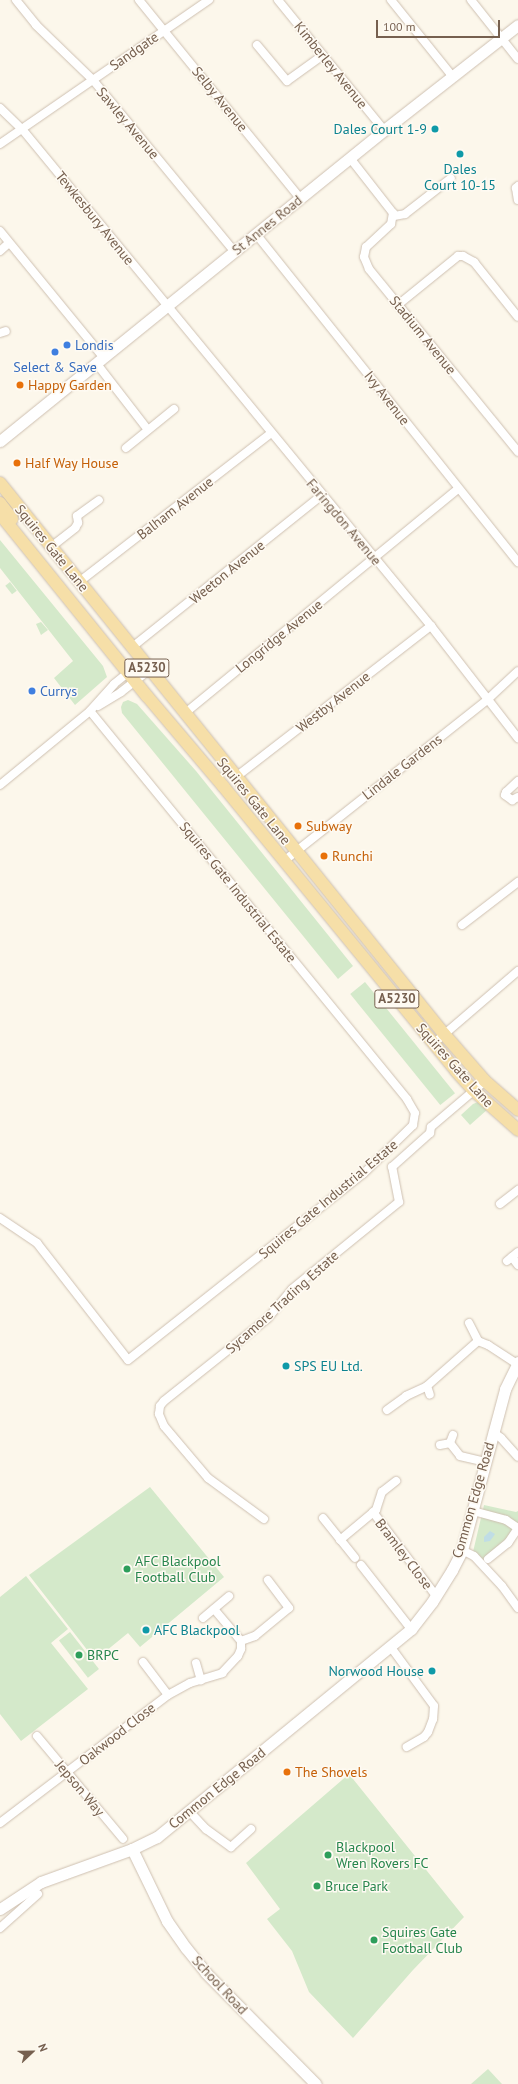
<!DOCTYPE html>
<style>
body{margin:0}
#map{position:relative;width:518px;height:2084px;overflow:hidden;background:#fcf7eb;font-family:"PT Sans",sans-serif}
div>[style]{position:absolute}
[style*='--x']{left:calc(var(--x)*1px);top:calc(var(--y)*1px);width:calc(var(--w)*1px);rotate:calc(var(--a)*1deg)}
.green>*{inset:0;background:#d4e9ca;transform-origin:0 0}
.water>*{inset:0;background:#c0dde5}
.roads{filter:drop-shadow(0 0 1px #cec0b1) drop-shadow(0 0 1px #cec0b1)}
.street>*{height:8px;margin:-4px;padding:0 4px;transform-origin:4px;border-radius:4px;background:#fff}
.secondary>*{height:11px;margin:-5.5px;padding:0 5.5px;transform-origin:5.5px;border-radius:5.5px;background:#fff}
.primary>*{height:12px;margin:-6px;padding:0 6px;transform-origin:6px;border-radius:6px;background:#f6dfa8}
.dots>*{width:11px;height:11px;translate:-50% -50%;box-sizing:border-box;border:2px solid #fefaf2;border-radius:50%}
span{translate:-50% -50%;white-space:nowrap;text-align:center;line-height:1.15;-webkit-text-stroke:3px #fefaf2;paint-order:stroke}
.shield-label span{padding:1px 3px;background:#fefaf2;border:1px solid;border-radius:3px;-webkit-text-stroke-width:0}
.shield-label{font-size:13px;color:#76604f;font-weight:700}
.street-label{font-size:14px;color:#76604f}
.culture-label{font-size:14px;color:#0d838f}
.right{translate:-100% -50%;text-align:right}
.left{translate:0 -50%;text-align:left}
.shop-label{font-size:14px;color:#366cbe}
.food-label{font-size:14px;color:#c56008}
.leisure-label{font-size:14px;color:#27864d}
.north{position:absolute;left:12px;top:2032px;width:40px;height:40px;-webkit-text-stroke:3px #fefaf2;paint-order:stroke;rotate:68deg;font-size:11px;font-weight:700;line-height:16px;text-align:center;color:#76604f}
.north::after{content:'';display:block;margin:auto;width:14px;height:18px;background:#76604f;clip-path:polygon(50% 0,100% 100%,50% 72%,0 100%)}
.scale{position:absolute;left:376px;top:20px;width:124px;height:18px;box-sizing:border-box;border:2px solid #76604f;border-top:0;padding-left:5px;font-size:12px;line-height:14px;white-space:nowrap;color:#76604f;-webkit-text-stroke:3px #fefaf2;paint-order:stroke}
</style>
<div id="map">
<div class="green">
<i style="clip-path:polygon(0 540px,103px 666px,107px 677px,75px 705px,54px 678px,73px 661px,0 568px)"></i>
<i style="left:10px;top:582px;width:11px;height:6px;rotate:52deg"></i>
<i style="clip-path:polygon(41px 622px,48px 630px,41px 635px,36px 624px)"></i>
<i style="clip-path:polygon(128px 700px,137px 704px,196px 771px,353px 966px,338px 979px,122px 713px,121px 707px,123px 702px)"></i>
<i style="left:365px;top:982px;width:143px;height:19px;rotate:51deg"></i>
<i style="clip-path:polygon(478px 1102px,488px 1109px,470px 1125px,461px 1115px,473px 1104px)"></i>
<i style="clip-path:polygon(150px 1487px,224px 1577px,140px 1647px,128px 1633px,95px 1660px,29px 1575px)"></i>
<i style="clip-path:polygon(484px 1505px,516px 1512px,518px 1511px,518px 1528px,508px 1543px,484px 1562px,473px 1552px)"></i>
<i style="clip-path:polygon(26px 1576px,68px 1629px,51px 1643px,88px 1689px,21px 1741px,0 1714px,0 1597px)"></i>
<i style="left:70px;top:1632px;width:47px;height:14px;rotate:52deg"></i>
<i style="clip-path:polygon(349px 1774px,464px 1917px,413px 1970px,353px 2038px,309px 1992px,292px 1951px,267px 1919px,280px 1909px,246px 1863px)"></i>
<i style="clip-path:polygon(488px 2069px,502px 2084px,471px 2084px)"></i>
</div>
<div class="water">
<i style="clip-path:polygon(490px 1531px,495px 1534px,493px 1537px,490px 1541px,484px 1542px,484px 1537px)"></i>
</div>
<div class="roads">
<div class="street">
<i style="--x:16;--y:0;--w:32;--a:51"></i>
<i style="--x:36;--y:25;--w:79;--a:44"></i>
<i style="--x:93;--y:80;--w:222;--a:50.5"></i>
<i style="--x:139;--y:0;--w:255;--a:50.9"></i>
<i style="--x:278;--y:0;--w:168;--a:50.8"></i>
<i style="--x:391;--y:0;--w:97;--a:51.2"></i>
<i style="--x:471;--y:0;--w:75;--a:51.5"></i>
<i style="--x:257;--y:45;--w:47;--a:50.2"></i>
<i style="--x:287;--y:81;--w:44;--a:-35.8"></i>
<i style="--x:0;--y:108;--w:30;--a:44"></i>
<i style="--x:22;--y:129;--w:644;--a:50.55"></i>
<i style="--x:431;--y:626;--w:142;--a:52.2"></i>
<i style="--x:0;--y:144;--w:254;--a:-34.6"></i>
<i style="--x:350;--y:158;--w:70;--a:52"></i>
<i style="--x:393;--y:213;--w:11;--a:100"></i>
<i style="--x:391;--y:224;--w:34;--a:137"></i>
<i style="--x:366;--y:247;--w:10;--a:101"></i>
<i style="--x:364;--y:257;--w:13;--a:67"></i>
<i style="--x:369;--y:269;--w:236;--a:50.8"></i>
<i style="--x:518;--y:186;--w:3;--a:135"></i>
<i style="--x:516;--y:188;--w:12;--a:81"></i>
<i style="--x:394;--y:216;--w:11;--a:-10"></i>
<i style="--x:405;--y:214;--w:58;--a:-38"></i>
<i style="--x:0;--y:231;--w:164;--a:50.7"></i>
<i style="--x:256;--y:234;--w:420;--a:51.4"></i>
<i style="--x:0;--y:251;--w:12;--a:-42"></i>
<i style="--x:399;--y:304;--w:76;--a:-39.1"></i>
<i style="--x:458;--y:256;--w:5;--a:0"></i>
<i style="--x:463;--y:256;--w:13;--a:29"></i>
<i style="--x:474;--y:262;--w:70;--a:51.3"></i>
<i style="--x:0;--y:333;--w:6;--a:-18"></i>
<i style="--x:97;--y:364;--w:83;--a:52.3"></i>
<i style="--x:126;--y:448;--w:62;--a:-39.1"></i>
<i style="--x:51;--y:547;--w:31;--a:-38"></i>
<i style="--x:75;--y:528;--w:6;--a:-59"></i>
<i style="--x:78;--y:523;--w:7;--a:-98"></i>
<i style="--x:77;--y:516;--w:27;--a:-36"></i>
<i style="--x:79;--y:582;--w:243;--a:-37.8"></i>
<i style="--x:131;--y:648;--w:245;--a:-38.7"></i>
<i style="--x:98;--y:706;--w:27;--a:-31"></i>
<i style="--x:121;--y:692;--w:36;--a:-38"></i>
<i style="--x:184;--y:714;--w:355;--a:-39.4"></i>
<i style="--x:236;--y:777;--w:247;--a:-37.8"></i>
<i style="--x:518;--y:781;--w:16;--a:137"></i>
<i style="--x:506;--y:792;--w:3;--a:108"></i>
<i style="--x:505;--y:795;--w:9;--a:36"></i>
<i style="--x:512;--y:800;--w:7;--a:-27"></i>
<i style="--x:0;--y:785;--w:117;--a:-39.4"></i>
<i style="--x:90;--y:711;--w:36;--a:-48"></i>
<i style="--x:114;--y:684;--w:36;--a:-39"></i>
<i style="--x:284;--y:861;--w:259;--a:-38.4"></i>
<i style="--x:487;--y:700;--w:42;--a:-43.1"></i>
<i style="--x:462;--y:925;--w:71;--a:-37.5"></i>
<i style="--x:433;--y:1044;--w:112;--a:-40.7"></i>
<i style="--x:500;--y:1204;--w:23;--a:-38"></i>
<i style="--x:0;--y:1218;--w:45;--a:34"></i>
<i style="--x:37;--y:1243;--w:148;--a:52.1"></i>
<i style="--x:128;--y:1360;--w:300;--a:-38.4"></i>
<i style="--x:363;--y:1174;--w:70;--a:-44.4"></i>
<i style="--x:413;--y:1125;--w:12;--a:-81"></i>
<i style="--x:415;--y:1113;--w:16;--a:-120"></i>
<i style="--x:407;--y:1099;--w:501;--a:-129.25"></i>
<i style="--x:512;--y:1257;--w:10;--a:53"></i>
<i style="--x:507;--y:1261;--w:14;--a:-39"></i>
<i style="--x:469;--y:1323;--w:20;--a:63"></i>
<i style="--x:427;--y:1386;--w:9;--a:72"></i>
<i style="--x:387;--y:1410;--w:24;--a:-36"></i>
<i style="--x:406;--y:1396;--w:23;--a:-25"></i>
<i style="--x:427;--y:1386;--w:68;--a:-41.4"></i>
<i style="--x:478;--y:1341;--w:11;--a:22"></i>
<i style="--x:488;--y:1345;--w:35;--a:33"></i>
<i style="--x:493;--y:1432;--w:10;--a:37"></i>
<i style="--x:501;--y:1438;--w:25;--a:48"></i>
<i style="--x:453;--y:1435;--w:9;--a:111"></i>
<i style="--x:450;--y:1443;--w:16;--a:52"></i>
<i style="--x:460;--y:1456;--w:27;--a:13"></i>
<i style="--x:440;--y:1445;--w:10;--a:-11"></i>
<i style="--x:473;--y:1511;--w:34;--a:15"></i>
<i style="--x:506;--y:1520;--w:14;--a:34"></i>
<i style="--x:373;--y:1512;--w:105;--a:53.1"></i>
<i style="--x:323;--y:1518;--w:51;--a:51.3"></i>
<i style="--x:264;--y:1519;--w:69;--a:-143.8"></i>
<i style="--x:208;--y:1478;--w:68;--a:-130.2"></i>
<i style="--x:164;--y:1426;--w:13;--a:-113"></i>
<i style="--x:159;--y:1414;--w:8;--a:-83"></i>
<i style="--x:160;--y:1406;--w:6;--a:-51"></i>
<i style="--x:164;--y:1401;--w:133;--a:-38.6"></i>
<i style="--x:268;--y:1318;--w:38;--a:-50"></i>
<i style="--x:292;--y:1289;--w:138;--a:-39.1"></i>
<i style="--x:399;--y:1202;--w:36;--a:-101"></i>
<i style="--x:392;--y:1167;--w:51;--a:-41.8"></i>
<i style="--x:430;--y:1133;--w:6;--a:-81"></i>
<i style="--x:431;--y:1127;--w:71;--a:-40.4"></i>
<i style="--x:340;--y:1540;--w:47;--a:-39.8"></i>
<i style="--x:376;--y:1510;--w:19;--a:-72"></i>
<i style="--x:382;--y:1492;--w:18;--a:-38"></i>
<i style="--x:462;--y:1550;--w:13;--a:27"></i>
<i style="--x:474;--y:1556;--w:41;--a:47"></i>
<i style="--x:502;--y:1586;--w:27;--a:54"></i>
<i style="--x:488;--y:1559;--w:26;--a:-39"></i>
<i style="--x:508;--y:1543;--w:18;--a:-56"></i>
<i style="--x:361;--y:1565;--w:81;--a:52"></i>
<i style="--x:214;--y:1609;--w:42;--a:49.8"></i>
<i style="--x:203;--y:1618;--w:34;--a:-40"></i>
<i style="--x:390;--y:1646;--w:74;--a:53.7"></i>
<i style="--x:434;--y:1706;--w:13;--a:94"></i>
<i style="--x:433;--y:1719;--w:14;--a:111"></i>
<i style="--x:428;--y:1732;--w:6;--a:129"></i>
<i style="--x:424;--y:1737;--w:20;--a:150"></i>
<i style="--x:143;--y:1662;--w:41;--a:52.9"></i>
<i style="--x:196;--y:1663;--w:18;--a:74"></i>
<i style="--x:37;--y:1736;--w:134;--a:50.1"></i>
<i style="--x:189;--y:1811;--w:25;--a:47"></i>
<i style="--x:206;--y:1829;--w:31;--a:36"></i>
<i style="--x:231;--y:1847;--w:27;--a:-42"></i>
<i style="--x:0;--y:1823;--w:211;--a:-37.3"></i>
<i style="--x:168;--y:1695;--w:25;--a:-29"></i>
<i style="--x:190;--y:1683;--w:34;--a:-17"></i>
<i style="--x:222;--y:1673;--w:23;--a:-47"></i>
<i style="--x:238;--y:1656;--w:8;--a:-67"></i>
<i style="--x:241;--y:1649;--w:8;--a:-90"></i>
<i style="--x:241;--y:1641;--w:15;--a:-20"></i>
<i style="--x:255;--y:1636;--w:44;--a:-39.5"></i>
<i style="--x:289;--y:1608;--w:35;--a:-127"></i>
<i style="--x:0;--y:1928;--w:51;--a:-41.8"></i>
</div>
<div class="secondary">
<i style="--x:0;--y:441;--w:494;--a:-39"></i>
<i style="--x:384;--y:130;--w:170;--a:-38.1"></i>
<i style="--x:132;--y:1849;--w:80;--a:64.1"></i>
<i style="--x:167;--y:1921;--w:33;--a:55"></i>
<i style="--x:186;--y:1948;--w:32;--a:51"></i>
<i style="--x:206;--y:1973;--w:156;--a:45.3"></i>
<i style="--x:0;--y:1909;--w:49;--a:-33.4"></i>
<i style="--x:41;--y:1882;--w:97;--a:-19.9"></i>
<i style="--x:132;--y:1849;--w:28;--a:-26"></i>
<i style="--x:157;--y:1837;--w:328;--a:-39.3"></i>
<i style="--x:411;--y:1629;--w:34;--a:-52"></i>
<i style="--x:432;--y:1602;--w:38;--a:-58"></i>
<i style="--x:452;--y:1570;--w:22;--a:-63"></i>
<i style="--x:462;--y:1550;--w:167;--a:-75"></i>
<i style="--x:505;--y:1389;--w:30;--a:-64"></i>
</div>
<div class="primary">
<i style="--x:0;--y:483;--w:708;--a:51.14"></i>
<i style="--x:444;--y:1034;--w:62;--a:48.9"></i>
<i style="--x:485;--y:1081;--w:44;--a:41.3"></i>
<i style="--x:0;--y:503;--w:20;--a:53"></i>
<i style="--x:0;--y:514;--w:234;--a:51.1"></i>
<i style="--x:147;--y:696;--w:118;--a:49.8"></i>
<i style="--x:223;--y:786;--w:368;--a:50.7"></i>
<i style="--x:456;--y:1071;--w:25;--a:48"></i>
<i style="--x:473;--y:1090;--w:60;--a:41.6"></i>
</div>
</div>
<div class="dots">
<i style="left:435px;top:129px;background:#0f9aa8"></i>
<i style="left:460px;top:154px;background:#0f9aa8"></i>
<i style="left:67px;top:345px;background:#3f7fe0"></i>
<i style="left:55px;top:352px;background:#3f7fe0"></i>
<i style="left:20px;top:385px;background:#e8710a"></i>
<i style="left:17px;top:463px;background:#e8710a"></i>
<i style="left:32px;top:691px;background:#3f7fe0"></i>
<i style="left:298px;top:826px;background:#e8710a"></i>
<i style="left:324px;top:856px;background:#e8710a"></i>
<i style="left:286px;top:1366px;background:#0f9aa8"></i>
<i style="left:127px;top:1569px;background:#2e9e5b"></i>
<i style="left:146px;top:1630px;background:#0f9aa8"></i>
<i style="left:79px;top:1655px;background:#2e9e5b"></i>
<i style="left:432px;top:1671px;background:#0f9aa8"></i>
<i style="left:287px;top:1772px;background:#e8710a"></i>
<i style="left:328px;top:1855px;background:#2e9e5b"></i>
<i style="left:317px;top:1886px;background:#2e9e5b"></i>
<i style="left:374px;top:1940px;background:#2e9e5b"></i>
</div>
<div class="shield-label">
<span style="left:147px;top:668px">A5230</span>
<span style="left:397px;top:999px">A5230</span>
</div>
<div class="street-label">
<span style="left:134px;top:51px;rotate:-35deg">Sandgate</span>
<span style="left:331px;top:65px;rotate:51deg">Kimberley Avenue</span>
<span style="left:220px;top:99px;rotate:51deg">Selby Avenue</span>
<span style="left:128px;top:123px;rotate:50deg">Sawley Avenue</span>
<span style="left:95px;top:218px;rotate:51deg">Tewkesbury Avenue</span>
<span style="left:267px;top:225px;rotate:-39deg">St Annes Road</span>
<span style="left:423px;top:335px;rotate:51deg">Stadium Avenue</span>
<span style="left:387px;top:398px;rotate:52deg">Ivy Avenue</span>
<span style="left:175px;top:508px;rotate:-38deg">Balham Avenue</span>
<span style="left:344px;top:522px;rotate:50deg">Faringdon Avenue</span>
<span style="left:52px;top:548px;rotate:51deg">Squires Gate Lane</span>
<span style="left:227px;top:572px;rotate:-39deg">Weeton Avenue</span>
<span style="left:279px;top:636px;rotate:-39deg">Longridge Avenue</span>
<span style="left:333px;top:702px;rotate:-38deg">Westby Avenue</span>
<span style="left:402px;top:767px;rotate:-38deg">Lindale Gardens</span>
<span style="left:254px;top:801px;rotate:51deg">Squires Gate Lane</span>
<span style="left:238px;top:892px;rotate:51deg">Squires Gate Industrial Estate</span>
<span style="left:455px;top:1065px;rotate:48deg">Squires Gate Lane</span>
<span style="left:328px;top:1199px;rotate:-40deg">Squires Gate Industrial Estate</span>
<span style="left:282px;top:1302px;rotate:-42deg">Sycamore Trading Estate</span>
<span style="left:473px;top:1500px;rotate:-74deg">Common Edge Road</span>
<span style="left:404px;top:1554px;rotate:53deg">Bramley Close</span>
<span style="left:117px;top:1734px;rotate:-38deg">Oakwood Close</span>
<span style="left:80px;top:1788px;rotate:50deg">Jepson Way</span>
<span style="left:217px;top:1788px;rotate:-39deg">Common Edge Road</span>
<span style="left:220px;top:1985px;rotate:47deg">School Road</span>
</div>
<div class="culture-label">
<span class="right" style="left:427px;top:129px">Dales Court 1-9</span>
<span style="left:460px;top:177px">Dales<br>Court 10-15</span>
<span class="left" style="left:294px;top:1366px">SPS EU Ltd.</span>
<span class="left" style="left:154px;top:1630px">AFC Blackpool</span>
<span class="right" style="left:424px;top:1671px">Norwood House</span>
</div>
<div class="shop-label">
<span class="left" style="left:75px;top:345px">Londis</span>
<span style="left:55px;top:367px">Select &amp; Save</span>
<span class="left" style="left:40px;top:691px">Currys</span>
</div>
<div class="food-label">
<span class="left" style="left:28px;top:385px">Happy Garden</span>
<span class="left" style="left:25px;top:463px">Half Way House</span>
<span class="left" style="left:306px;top:826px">Subway</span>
<span class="left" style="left:332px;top:856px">Runchi</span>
<span class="left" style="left:295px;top:1772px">The Shovels</span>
</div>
<div class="leisure-label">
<span class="left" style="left:135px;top:1569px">AFC Blackpool<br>Football Club</span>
<span class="left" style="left:87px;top:1655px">BRPC</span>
<span class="left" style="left:336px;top:1855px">Blackpool<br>Wren Rovers FC</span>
<span class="left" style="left:325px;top:1886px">Bruce Park</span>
<span class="left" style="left:382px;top:1940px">Squires Gate<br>Football Club</span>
</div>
<div class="north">N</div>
<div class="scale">100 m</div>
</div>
